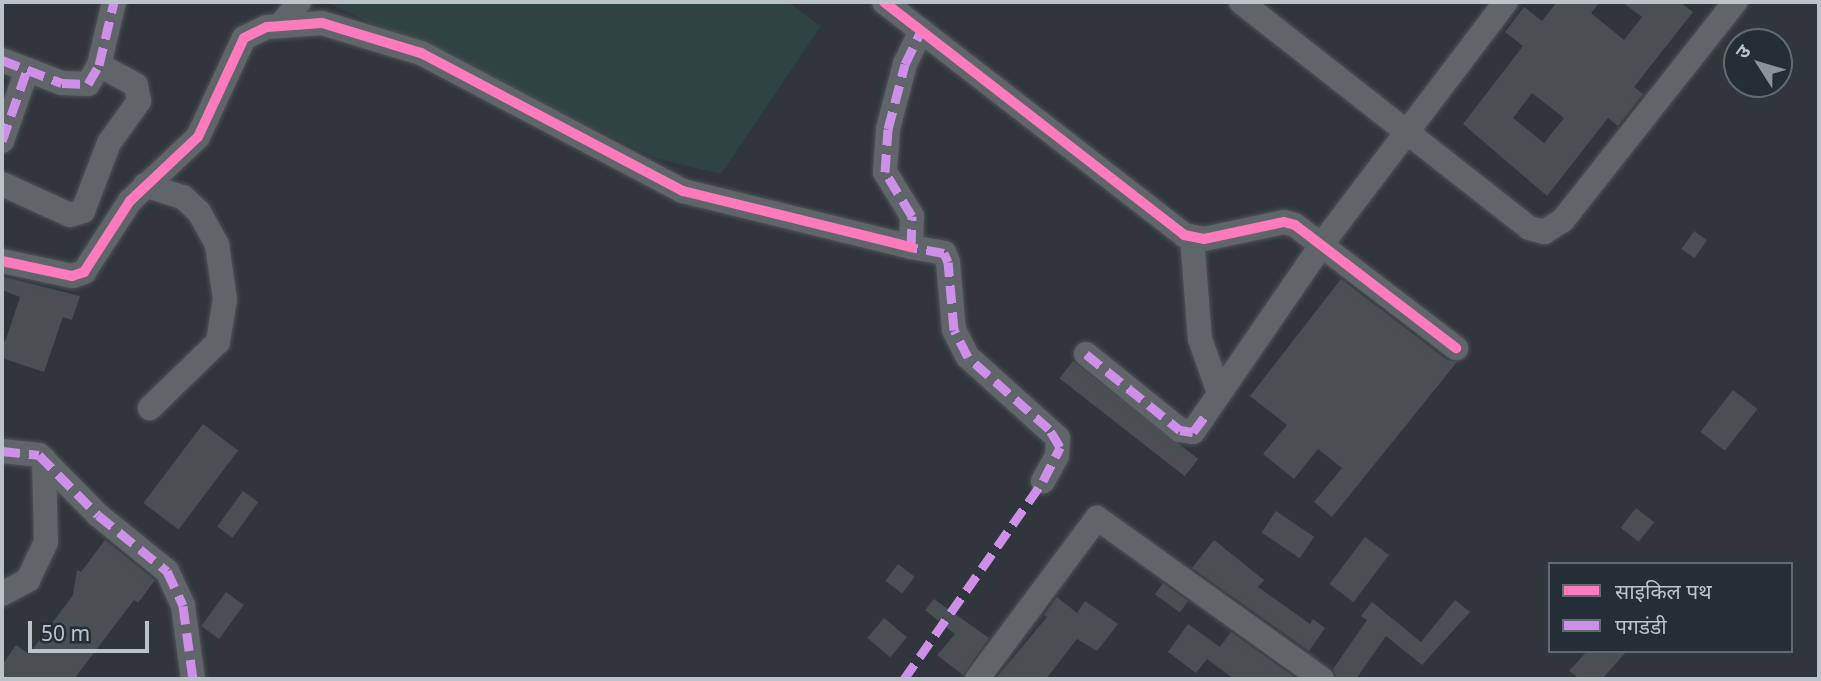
<!DOCTYPE html>
<meta charset="utf-8">
<style>
body{margin:0}
#map{position:relative;width:1821px;height:681px;overflow:hidden;background:#30363c;font-family:"Noto Sans","Noto Sans Devanagari",sans-serif}
div>[style]{position:absolute}
[style*='--x']{left:calc(var(--x)*1px);top:calc(var(--y)*1px);width:calc(var(--w)*1px);rotate:calc(var(--a)*1deg)}
.green>*{inset:0;background:#304343}
.building>*{inset:0;background:#494f53;transform-origin:0 0}
.roads{filter:drop-shadow(0 0 2px #4e5256) drop-shadow(0 0 2px #4e5256)}
.minor>*{height:24px;margin:-12px;padding:0 12px;transform-origin:12px;border-radius:12px;background:#60656a}
.quiet>*{height:9px;margin-top:-4.5px;transform-origin:0;background:repeating-linear-gradient(90deg,#ce8fe9 0 18px,transparent 0 27px)}
.cycleway>*{height:10px;margin:-5px;padding:0 5px;transform-origin:5px;border-radius:5px;background:#fd7abc}
span{translate:-50% -50%;white-space:nowrap;text-align:center;line-height:1.15;-webkit-text-stroke:5px #232e36;paint-order:stroke}
.frame{position:absolute;inset:0;border:4px solid #bcc4cb;pointer-events:none}
.legend{position:absolute;left:1548px;top:562px;width:245px;height:91px;box-sizing:border-box;background:#232e36;border:2px solid #606a72;margin:0;padding:9px 12px;list-style:none;font-size:21px;color:#bcc4cb}
.legend li{display:flex;align-items:center;gap:14px;height:35px}
.legend b{width:35px;border:2px solid #606a72}
.north{position:absolute;left:1723px;top:28px;width:70px;height:70px;box-sizing:border-box;background:#232e36;border:2px solid #606a72;border-radius:50%;rotate:307deg;font-size:19px;font-weight:700;line-height:28px;text-align:center;color:#bcc4cb}
.north::after{content:'';display:block;margin:auto;width:24px;height:32px;background:#8b9299;clip-path:polygon(50% 0,100% 100%,50% 72%,0 100%)}
.scale{position:absolute;left:28px;top:621px;width:121px;height:32px;box-sizing:border-box;border:4px solid #bcc4cb;border-top:0;padding-left:9px;font-size:21px;line-height:24px;white-space:nowrap;color:#bcc4cb;-webkit-text-stroke:5px #232e36;paint-order:stroke}
</style>
<div id="map">
<div class="green">
<i style="clip-path:polygon(326px 2px,788px 2px,821px 26px,721px 174px,658px 159px)"></i>
</div>
<div class="building">
<i style="clip-path:polygon(evenodd,1557px 2px,1600px 2px,1591px 13px,1624px 40px,1642px 17px,1622px 2px,1680px 2px,1693px 12px,1634px 87px,1643px 94px,1618px 126px,1608px 118px,1547px 196px,1463px 124px,1523px 46px,1505px 32px,1524px 7px,1542px 21px,1557px 2px,1532px 93px,1564px 118px,1544px 143px,1513px 118px,1532px 93px)"></i>
<i style="left:1694px;top:231px;width:16px;height:22px;rotate:35deg"></i>
<i style="clip-path:polygon(4px 277px,80px 296px,72px 320px,63px 317px,44px 372px,2px 358px,2px 341px,5px 342px,20px 297px,2px 290px)"></i>
<i style="clip-path:polygon(1341px 279px,1447px 360px,1457px 362px,1332px 517px,1314px 502px,1342px 468px,1318px 449px,1294px 479px,1263px 454px,1287px 425px,1250px 396px)"></i>
<i style="left:1073px;top:361px;width:159px;height:22px;rotate:38deg"></i>
<i style="left:1733px;top:390px;width:31px;height:53px;rotate:38deg"></i>
<i style="left:203px;top:424px;width:44px;height:99px;rotate:37deg"></i>
<i style="left:243px;top:491px;width:19px;height:44px;rotate:36deg"></i>
<i style="left:1636px;top:508px;width:23px;height:25px;rotate:38deg"></i>
<i style="left:1276px;top:511px;width:46px;height:26px;rotate:34deg"></i>
<i style="left:1365px;top:537px;width:30px;height:59px;rotate:37deg"></i>
<i style="clip-path:polygon(105px 540px,155px 580px,138px 603px,134px 600px,74px 679px,2px 679px,2px 665px,16px 645px,29px 654px,73px 595px,77px 570px,81px 572px)"></i>
<i style="clip-path:polygon(1214px 540px,1264px 580px,1258px 587px,1310px 624px,1313px 619px,1325px 628px,1309px 651px,1192px 568px)"></i>
<i style="left:898px;top:564px;width:21px;height:21px;rotate:37deg"></i>
<i style="left:1163px;top:583px;width:31px;height:14px;rotate:36deg"></i>
<i style="left:226px;top:592px;width:22px;height:42px;rotate:36deg"></i>
<i style="clip-path:polygon(1057px 597px,1077px 613px,1085px 601px,1118px 624px,1097px 651px,1077px 639px,1046px 679px,1001px 679px,997px 677px,1047px 617px,1044px 615px)"></i>
<i style="clip-path:polygon(934px 599px,989px 638px,963px 675px,937px 655px,955px 634px,925px 610px)"></i>
<i style="clip-path:polygon(1455px 600px,1470px 612px,1422px 665px,1386px 636px,1356px 679px,1337px 679px,1333px 669px,1367px 620px,1361px 616px,1372px 602px,1421px 642px)"></i>
<i style="left:884px;top:618px;width:30px;height:26px;rotate:40deg"></i>
<i style="clip-path:polygon(1188px 624px,1220px 647px,1231px 632px,1297px 679px,1234px 679px,1207px 659px,1196px 673px,1168px 652px)"></i>
<i style="clip-path:polygon(1587px 651px,1627px 651px,1602px 679px,1580px 679px,1569px 671px)"></i>
</div>
<div class="roads">
<div class="minor">
<i style="--x:884;--y:2;--w:380;--a:37.8"></i>
<i style="--x:1184;--y:235;--w:20;--a:11"></i>
<i style="--x:1204;--y:239;--w:82;--a:-12"></i>
<i style="--x:1284;--y:222;--w:11;--a:15"></i>
<i style="--x:1295;--y:225;--w:203;--a:37.4"></i>
<i style="--x:1241;--y:2;--w:366;--a:38.1"></i>
<i style="--x:1529;--y:228;--w:16;--a:15"></i>
<i style="--x:1544;--y:232;--w:22;--a:-32"></i>
<i style="--x:1563;--y:220;--w:278;--a:-51.7"></i>
<i style="--x:280;--y:26;--w:31;--a:-52"></i>
<i style="--x:921;--y:31;--w:37;--a:116"></i>
<i style="--x:905;--y:64;--w:67;--a:104.7"></i>
<i style="--x:888;--y:129;--w:43;--a:94"></i>
<i style="--x:885;--y:172;--w:52;--a:58.5"></i>
<i style="--x:912;--y:216;--w:31;--a:92"></i>
<i style="--x:911;--y:247;--w:34;--a:10"></i>
<i style="--x:944;--y:253;--w:10;--a:66"></i>
<i style="--x:948;--y:262;--w:68;--a:85"></i>
<i style="--x:954;--y:330;--w:30;--a:63"></i>
<i style="--x:968;--y:357;--w:121;--a:42"></i>
<i style="--x:1058;--y:438;--w:18;--a:93"></i>
<i style="--x:1057;--y:456;--w:29;--a:119"></i>
<i style="--x:2;--y:60;--w:64;--a:21"></i>
<i style="--x:62;--y:83;--w:26;--a:2"></i>
<i style="--x:88;--y:84;--w:22;--a:-60"></i>
<i style="--x:99;--y:65;--w:65;--a:-76.6"></i>
<i style="--x:2;--y:141;--w:75;--a:-70.6"></i>
<i style="--x:2;--y:184;--w:75;--a:24.5"></i>
<i style="--x:70;--y:215;--w:14;--a:-17"></i>
<i style="--x:83;--y:211;--w:73;--a:-69.1"></i>
<i style="--x:109;--y:143;--w:52;--a:-54.5"></i>
<i style="--x:139;--y:101;--w:16;--a:-101"></i>
<i style="--x:136;--y:85;--w:42;--a:-151.6"></i>
<i style="--x:145;--y:185;--w:40;--a:18"></i>
<i style="--x:183;--y:197;--w:22;--a:43"></i>
<i style="--x:199;--y:212;--w:38;--a:61"></i>
<i style="--x:217;--y:245;--w:55;--a:81.6"></i>
<i style="--x:225;--y:299;--w:44;--a:99.2"></i>
<i style="--x:218;--y:342;--w:95;--a:135.9"></i>
<i style="--x:1192;--y:238;--w:101;--a:85.5"></i>
<i style="--x:1200;--y:339;--w:57;--a:70.6"></i>
<i style="--x:2;--y:261;--w:72;--a:12.1"></i>
<i style="--x:72;--y:276;--w:13;--a:-18"></i>
<i style="--x:84;--y:272;--w:85;--a:-57.1"></i>
<i style="--x:130;--y:201;--w:93;--a:-43.3"></i>
<i style="--x:198;--y:137;--w:109;--a:-65.1"></i>
<i style="--x:244;--y:38;--w:25;--a:-26"></i>
<i style="--x:267;--y:27;--w:55;--a:-4.2"></i>
<i style="--x:322;--y:23;--w:103;--a:16.9"></i>
<i style="--x:421;--y:53;--w:296;--a:27.8"></i>
<i style="--x:683;--y:191;--w:235;--a:13.8"></i>
<i style="--x:1086;--y:354;--w:121;--a:39"></i>
<i style="--x:1180;--y:430;--w:13;--a:9"></i>
<i style="--x:1193;--y:432;--w:228;--a:-55.5"></i>
<i style="--x:1322;--y:244;--w:304;--a:-52.8"></i>
<i style="--x:2;--y:451;--w:37;--a:6"></i>
<i style="--x:39;--y:455;--w:84;--a:45.5"></i>
<i style="--x:98;--y:515;--w:89;--a:39.1"></i>
<i style="--x:167;--y:571;--w:38;--a:65"></i>
<i style="--x:183;--y:606;--w:74;--a:82.2"></i>
<i style="--x:2;--y:594;--w:30;--a:-28"></i>
<i style="--x:28;--y:580;--w:42;--a:-64.7"></i>
<i style="--x:46;--y:542;--w:83;--a:-91.4"></i>
<i style="--x:977;--y:679;--w:201;--a:-53.3"></i>
<i style="--x:1097;--y:518;--w:277;--a:35.6"></i>
</div>
</div>
<div class="quiet">
<i style="--x:2;--y:60;--w:64;--a:21"></i>
<i style="--x:62;--y:83;--w:26;--a:2"></i>
<i style="--x:88;--y:84;--w:22;--a:-60"></i>
<i style="--x:99;--y:65;--w:65;--a:-76.6"></i>
<i style="--x:2;--y:141;--w:75;--a:-70.6"></i>
<i style="--x:1086;--y:354;--w:121;--a:39"></i>
<i style="--x:1180;--y:430;--w:13;--a:9"></i>
<i style="--x:1193;--y:432;--w:25;--a:-53"></i>
<i style="--x:2;--y:451;--w:37;--a:6"></i>
<i style="--x:39;--y:455;--w:84;--a:45.5"></i>
<i style="--x:98;--y:515;--w:89;--a:39.1"></i>
<i style="--x:167;--y:571;--w:38;--a:65"></i>
<i style="--x:183;--y:606;--w:74;--a:82.2"></i>
<i style="--x:904;--y:679;--w:242;--a:-54.9"></i>
<i style="--x:1043;--y:481;--w:38;--a:-63"></i>
<i style="--x:1060;--y:447;--w:21;--a:-121"></i>
<i style="--x:1049;--y:429;--w:108;--a:-138.4"></i>
<i style="--x:968;--y:357;--w:30;--a:-117"></i>
<i style="--x:954;--y:330;--w:68;--a:-95"></i>
<i style="--x:948;--y:262;--w:10;--a:-114"></i>
<i style="--x:944;--y:253;--w:34;--a:-170"></i>
<i style="--x:911;--y:247;--w:31;--a:-88"></i>
<i style="--x:912;--y:216;--w:52;--a:-121.5"></i>
<i style="--x:885;--y:172;--w:43;--a:-86"></i>
<i style="--x:888;--y:129;--w:67;--a:-75.3"></i>
<i style="--x:905;--y:64;--w:37;--a:-64"></i>
</div>
<div class="cycleway">
<i style="--x:884;--y:2;--w:380;--a:37.8"></i>
<i style="--x:1184;--y:235;--w:20;--a:11"></i>
<i style="--x:1204;--y:239;--w:82;--a:-12"></i>
<i style="--x:1284;--y:222;--w:11;--a:15"></i>
<i style="--x:1295;--y:225;--w:203;--a:37.4"></i>
<i style="--x:2;--y:261;--w:72;--a:12.1"></i>
<i style="--x:72;--y:276;--w:13;--a:-18"></i>
<i style="--x:84;--y:272;--w:85;--a:-57.1"></i>
<i style="--x:130;--y:201;--w:93;--a:-43.3"></i>
<i style="--x:198;--y:137;--w:109;--a:-65.1"></i>
<i style="--x:244;--y:38;--w:25;--a:-26"></i>
<i style="--x:267;--y:27;--w:55;--a:-4.2"></i>
<i style="--x:322;--y:23;--w:103;--a:16.9"></i>
<i style="--x:421;--y:53;--w:296;--a:27.8"></i>
<i style="--x:683;--y:191;--w:235;--a:13.8"></i>
</div>
<div class="frame"></div>
<ul class="legend">
<li><b style="height:9px;background:#fd7abc"></b>साइकिल पथ</li>
<li><b style="height:9px;background:#ce8fe9"></b>पगडंडी</li>
</ul>
<div class="north">उ</div>
<div class="scale">50 m</div>
</div>
